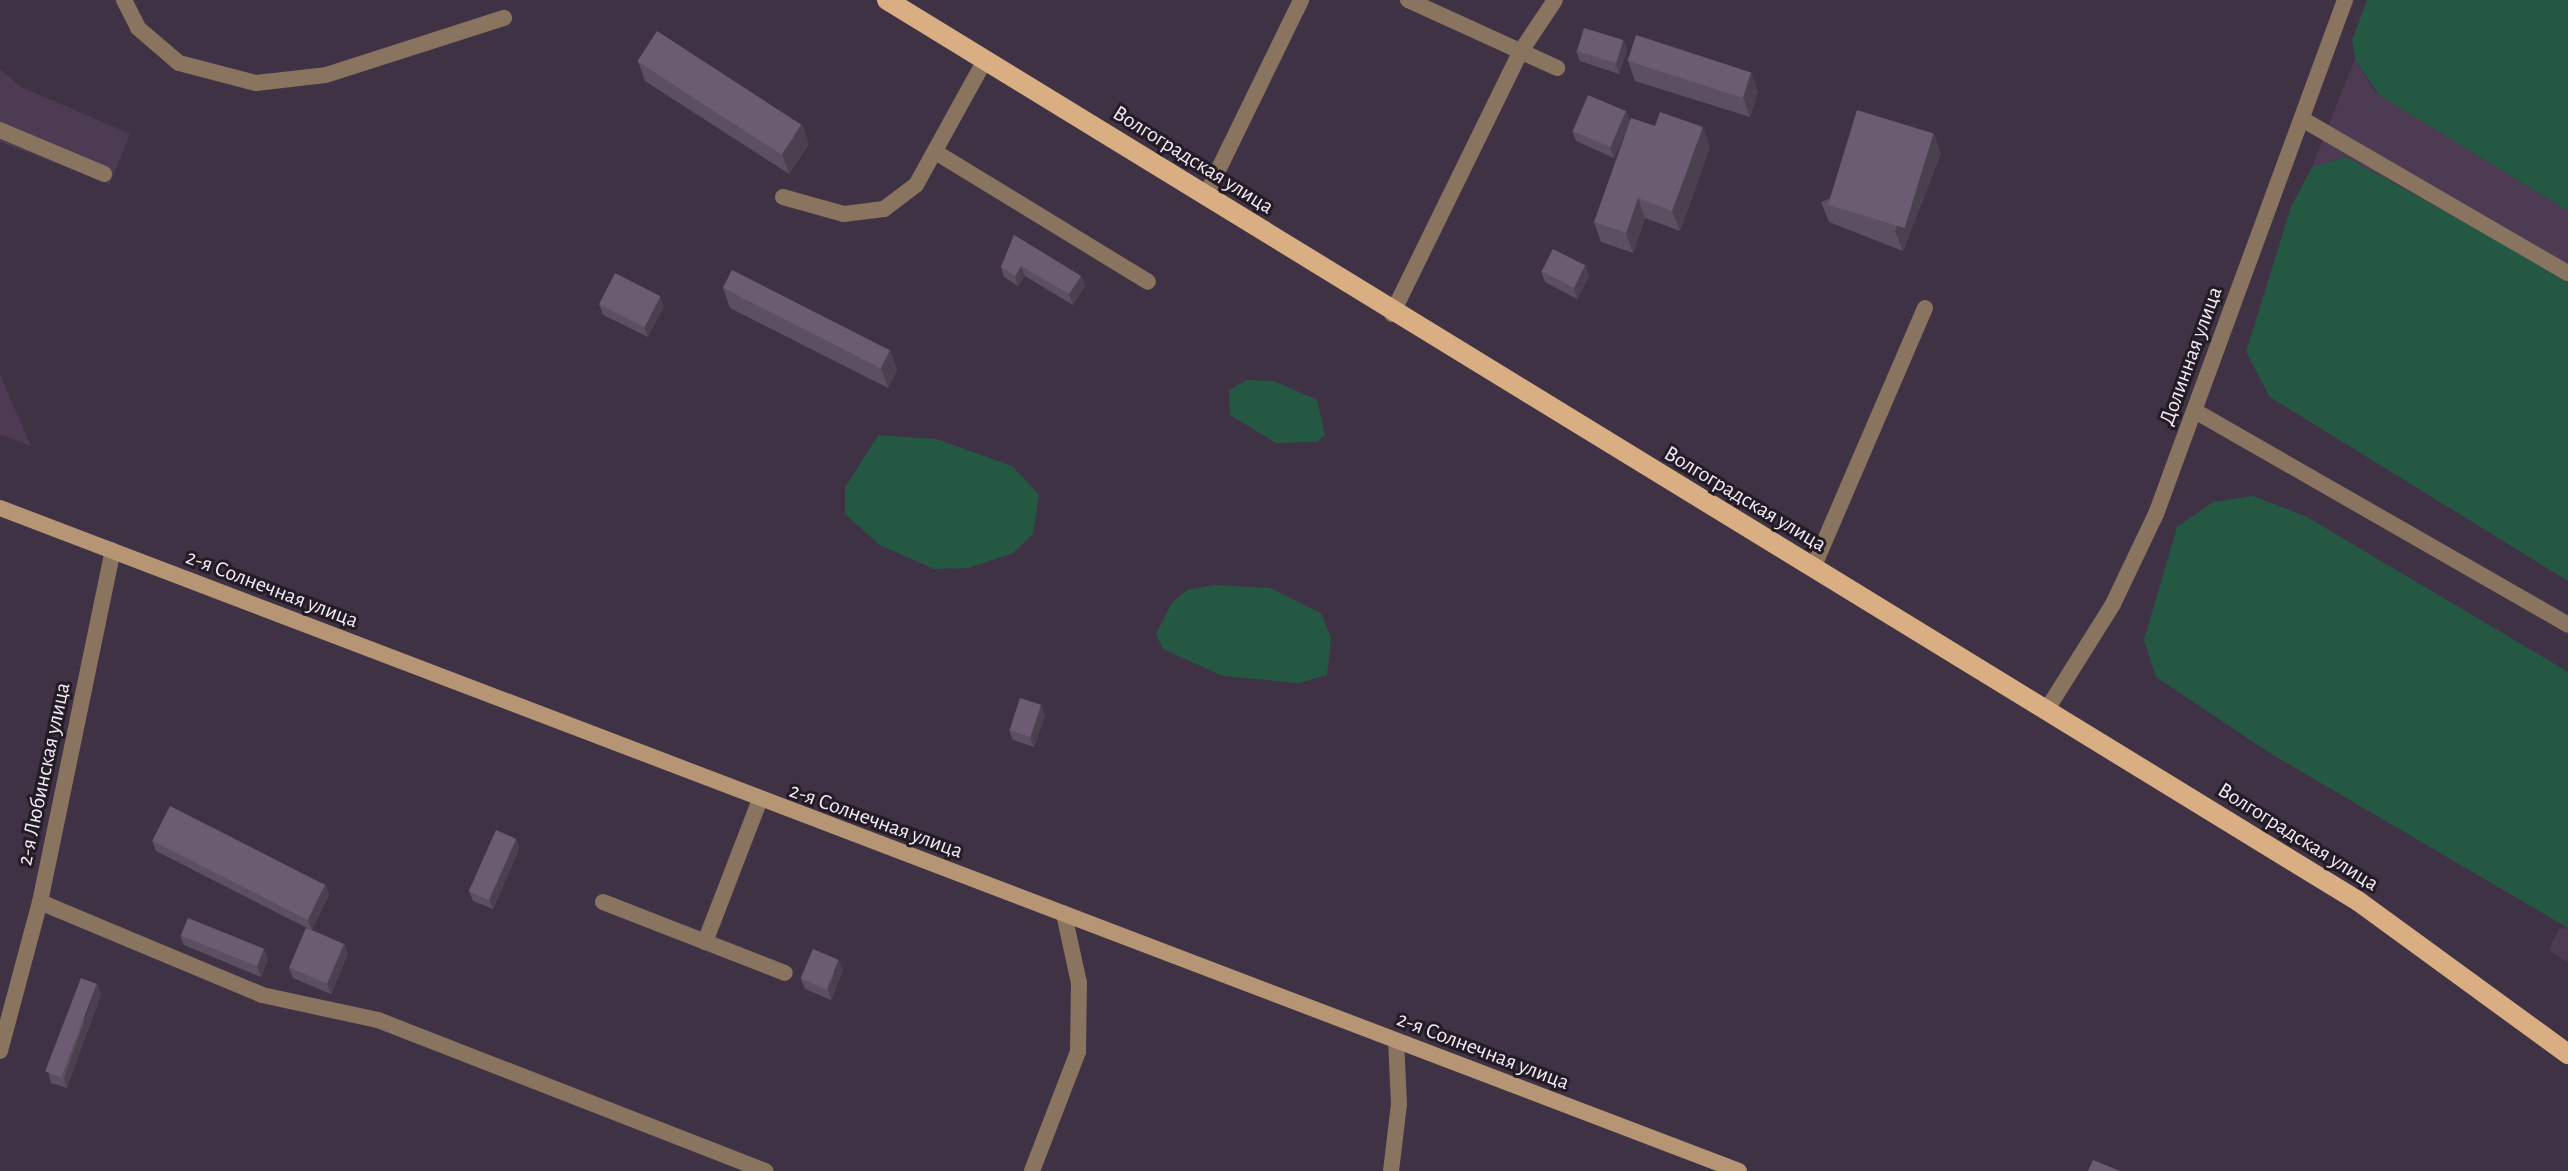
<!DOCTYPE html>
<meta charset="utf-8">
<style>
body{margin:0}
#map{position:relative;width:2568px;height:1171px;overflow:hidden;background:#403245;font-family:"Alegreya Sans",sans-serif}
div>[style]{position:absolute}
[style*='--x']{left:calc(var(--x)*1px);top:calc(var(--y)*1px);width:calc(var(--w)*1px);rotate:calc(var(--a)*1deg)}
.built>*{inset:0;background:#4c3b53}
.green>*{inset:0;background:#255842}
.service>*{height:16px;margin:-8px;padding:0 8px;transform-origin:8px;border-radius:8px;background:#88745f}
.minor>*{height:16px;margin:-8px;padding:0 8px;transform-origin:8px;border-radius:8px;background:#88745f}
.secondary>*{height:16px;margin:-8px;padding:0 8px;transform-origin:8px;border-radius:8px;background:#b59573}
.primary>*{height:20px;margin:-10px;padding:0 10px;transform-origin:10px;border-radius:10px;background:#d8ae82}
.wall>*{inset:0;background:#5c4f61}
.shaded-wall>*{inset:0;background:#4b404f}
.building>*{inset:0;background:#6b5c71;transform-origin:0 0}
span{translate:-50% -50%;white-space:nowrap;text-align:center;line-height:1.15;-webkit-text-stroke:6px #231c25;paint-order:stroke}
.street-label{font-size:22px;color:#f4ebf8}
</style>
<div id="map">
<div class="built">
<i style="clip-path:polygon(2355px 59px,2375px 92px,2568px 211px,2568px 279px,2346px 157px,2312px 167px)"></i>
<i style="clip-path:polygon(0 69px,19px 86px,130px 134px,110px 184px,0 142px)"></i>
<i style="clip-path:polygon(0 375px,31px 446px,0 434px)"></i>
<i style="clip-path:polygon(2568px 928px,2568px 963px,2549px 950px,2559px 929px)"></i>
</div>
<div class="green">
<i style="clip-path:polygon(2367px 0,2568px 0,2568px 211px,2379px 95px,2355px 59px,2352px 40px)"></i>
<i style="clip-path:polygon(2346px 157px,2568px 279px,2568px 581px,2270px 397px,2246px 352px,2291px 207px,2312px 167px)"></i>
<i style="clip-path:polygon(1247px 380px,1274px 381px,1317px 400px,1325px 435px,1317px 442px,1276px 443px,1230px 415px,1229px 390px)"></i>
<i style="clip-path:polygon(878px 435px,936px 439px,1012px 466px,1039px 495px,1033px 534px,1013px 553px,968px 568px,934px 569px,880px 545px,845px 514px,845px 488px)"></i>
<i style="clip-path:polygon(2253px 496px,2307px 517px,2568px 672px,2568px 928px,2268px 752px,2156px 677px,2144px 640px,2177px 527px,2213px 502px)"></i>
<i style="clip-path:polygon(1214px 585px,1270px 588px,1321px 613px,1331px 638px,1327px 675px,1298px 683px,1223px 676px,1163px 649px,1156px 634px,1172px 603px,1187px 590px)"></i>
</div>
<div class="service">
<i style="--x:124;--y:0;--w:31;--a:63"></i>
<i style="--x:138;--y:28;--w:54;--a:40.5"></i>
<i style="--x:179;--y:63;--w:80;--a:14.6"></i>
<i style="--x:256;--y:83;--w:70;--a:-6.5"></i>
<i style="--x:326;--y:75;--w:187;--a:-17.8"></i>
<i style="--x:1408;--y:0;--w:164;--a:24.5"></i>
<i style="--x:2302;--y:119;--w:307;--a:30.1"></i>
<i style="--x:0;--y:130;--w:113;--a:22.9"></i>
<i style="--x:937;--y:153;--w:247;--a:31.4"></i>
<i style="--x:783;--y:197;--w:63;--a:15.6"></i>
<i style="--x:844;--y:214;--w:40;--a:-7.1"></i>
<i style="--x:884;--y:209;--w:40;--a:-37"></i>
<i style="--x:916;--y:185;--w:143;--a:-61.1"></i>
<i style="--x:1392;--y:314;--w:293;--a:-63.9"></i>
<i style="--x:1521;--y:51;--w:61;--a:-56.3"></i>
<i style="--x:2195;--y:411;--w:430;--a:29.8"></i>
<i style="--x:1813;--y:568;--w:283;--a:-66.7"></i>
<i style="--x:40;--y:902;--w:241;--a:22.7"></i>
<i style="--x:262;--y:995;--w:119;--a:12.2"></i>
<i style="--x:378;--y:1020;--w:416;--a:21.3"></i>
<i style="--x:603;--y:902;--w:195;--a:21.3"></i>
<i style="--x:705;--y:942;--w:150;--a:-68.9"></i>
<i style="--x:1032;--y:1171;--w:128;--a:-68.9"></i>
<i style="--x:1078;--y:1052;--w:69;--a:-89.2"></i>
<i style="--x:1079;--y:983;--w:71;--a:-102.3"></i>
<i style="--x:1391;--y:1171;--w:67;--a:-83.2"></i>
<i style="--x:1399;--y:1104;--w:63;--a:-92.7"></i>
</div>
<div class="minor">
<i style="--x:1206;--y:195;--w:217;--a:-64"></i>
<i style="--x:2046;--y:711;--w:126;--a:-57.9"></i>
<i style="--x:2113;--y:604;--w:100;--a:-64.5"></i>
<i style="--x:2156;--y:514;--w:548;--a:-69.81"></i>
<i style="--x:0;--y:1051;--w:154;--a:-75"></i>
<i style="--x:40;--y:902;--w:359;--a:-78.3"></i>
</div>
<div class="secondary">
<i style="--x:0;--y:508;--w:1861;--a:20.87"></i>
</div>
<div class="primary">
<i style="--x:887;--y:0;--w:1725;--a:31.49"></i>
<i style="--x:2358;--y:901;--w:260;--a:36.1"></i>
</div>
<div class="wall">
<i style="clip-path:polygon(1623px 40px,1627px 50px,1619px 74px,1580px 61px,1576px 51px)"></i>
<i style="clip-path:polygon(638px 61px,809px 144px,789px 174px,645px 81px)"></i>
<i style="clip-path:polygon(1628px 61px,1758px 91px,1750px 117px,1635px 81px)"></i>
<i style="clip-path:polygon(1626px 111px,1630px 122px,1614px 158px,1576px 141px,1572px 131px)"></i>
<i style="clip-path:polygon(1710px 147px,1680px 231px,1645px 218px,1633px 253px,1601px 242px,1594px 222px)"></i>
<i style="clip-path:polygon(1941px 153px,1903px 251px,1829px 222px,1821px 202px)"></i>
<i style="clip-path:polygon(1014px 235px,1081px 276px,1085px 286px,1073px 305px,1025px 276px,1018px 286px,1004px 277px,1001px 267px)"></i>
<i style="clip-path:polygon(1585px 265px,1589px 276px,1577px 299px,1545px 282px,1541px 271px)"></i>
<i style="clip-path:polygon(723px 288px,890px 350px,897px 370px,888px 388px,730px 308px)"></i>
<i style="clip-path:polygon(599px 304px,664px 306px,648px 337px,603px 315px)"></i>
<i style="clip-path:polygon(1041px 705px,1045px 716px,1034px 747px,1013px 740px,1009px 730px)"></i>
<i style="clip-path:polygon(516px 839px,519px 849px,493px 909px,473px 901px,469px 891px)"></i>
<i style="clip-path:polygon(152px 841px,325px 884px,329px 895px,312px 930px,344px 944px,348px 954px,331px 994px,293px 978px,289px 968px,311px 930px,156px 851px)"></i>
<i style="clip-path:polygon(180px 935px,268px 959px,261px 977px,184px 945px)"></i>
<i style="clip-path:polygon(843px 970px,831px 1000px,805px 989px,801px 979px)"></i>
<i style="clip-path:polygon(101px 994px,67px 1088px,51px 1083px,48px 1072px)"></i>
</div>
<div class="shaded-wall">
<i style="clip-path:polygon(1623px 40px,1627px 50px,1619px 74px,1616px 64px)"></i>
<i style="clip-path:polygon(1751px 72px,1758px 91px,1750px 117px,1743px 97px)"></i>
<i style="clip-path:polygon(1626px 111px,1630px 122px,1614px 158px,1610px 147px)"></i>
<i style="clip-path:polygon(802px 124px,809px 144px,789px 174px,782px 154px)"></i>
<i style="clip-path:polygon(1703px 127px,1710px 147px,1680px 231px,1672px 211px)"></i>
<i style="clip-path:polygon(1934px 133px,1941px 153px,1903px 251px,1895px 231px)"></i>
<i style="clip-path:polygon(1638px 198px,1645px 218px,1633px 253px,1626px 233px)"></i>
<i style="clip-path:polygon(1585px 265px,1589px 276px,1577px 299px,1574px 289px)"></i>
<i style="clip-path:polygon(1021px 266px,1025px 276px,1018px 286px,1015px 276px)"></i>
<i style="clip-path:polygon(1081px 276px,1085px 286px,1073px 305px,1069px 294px)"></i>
<i style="clip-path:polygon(660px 296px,664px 306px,648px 337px,644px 327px)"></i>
<i style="clip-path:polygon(890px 350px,897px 370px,888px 388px,881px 368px)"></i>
<i style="clip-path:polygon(1041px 705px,1045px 716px,1034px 747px,1030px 737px)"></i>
<i style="clip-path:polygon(516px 839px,519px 849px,493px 909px,489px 899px)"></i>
<i style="clip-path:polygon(325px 884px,329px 895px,312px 930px,308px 920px)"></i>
<i style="clip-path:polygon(344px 944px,348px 954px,331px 994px,327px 984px)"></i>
<i style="clip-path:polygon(264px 949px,268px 959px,261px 977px,257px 967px)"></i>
<i style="clip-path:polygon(839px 960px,843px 970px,831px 1000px,828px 989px)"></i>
<i style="clip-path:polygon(97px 984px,101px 994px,67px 1088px,64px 1078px)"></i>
</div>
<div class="building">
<i style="left:1584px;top:28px;width:41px;height:24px;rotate:17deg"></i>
<i style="left:657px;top:31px;width:172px;height:36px;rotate:33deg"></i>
<i style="left:1636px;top:35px;width:121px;height:27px;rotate:18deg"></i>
<i style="left:1588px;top:95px;width:41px;height:39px;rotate:23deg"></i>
<i style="left:1857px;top:110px;width:80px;height:99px;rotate:17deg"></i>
<i style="clip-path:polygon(1660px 112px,1703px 127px,1672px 211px,1638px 198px,1626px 233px,1594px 222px,1631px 118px,1655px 126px)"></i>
<i style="clip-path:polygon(1014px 235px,1081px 276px,1069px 294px,1021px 266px,1015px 276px,1001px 267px)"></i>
<i style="left:1553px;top:249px;width:36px;height:25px;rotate:27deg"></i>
<i style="left:732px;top:270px;width:177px;height:20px;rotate:27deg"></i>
<i style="left:615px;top:273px;width:51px;height:35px;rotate:27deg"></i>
<i style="left:1020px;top:698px;width:22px;height:34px;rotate:18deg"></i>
<i style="left:170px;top:806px;width:174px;height:39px;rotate:27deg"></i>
<i style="left:496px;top:830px;width:22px;height:67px;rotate:24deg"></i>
<i style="left:188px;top:918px;width:82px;height:19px;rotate:22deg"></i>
<i style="left:306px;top:928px;width:41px;height:43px;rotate:23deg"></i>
<i style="left:813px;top:949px;width:28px;height:32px;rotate:23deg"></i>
<i style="left:81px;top:978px;width:17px;height:100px;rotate:21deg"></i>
<i style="clip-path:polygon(2093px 1160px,2120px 1171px,2088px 1171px)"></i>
</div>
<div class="street-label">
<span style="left:1193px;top:160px;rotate:32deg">Волгоградская улица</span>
<span style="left:2191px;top:356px;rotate:-70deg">Долинная улица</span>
<span style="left:1745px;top:499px;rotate:31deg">Волгоградская улица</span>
<span style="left:272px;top:589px;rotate:21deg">2-я Солнечная улица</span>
<span style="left:44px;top:774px;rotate:-78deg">2-я Любинская улица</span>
<span style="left:876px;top:821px;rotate:20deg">2-я Солнечная улица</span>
<span style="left:2298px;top:837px;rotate:32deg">Волгоградская улица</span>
<span style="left:1483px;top:1051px;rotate:21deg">2-я Солнечная улица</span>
</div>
</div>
